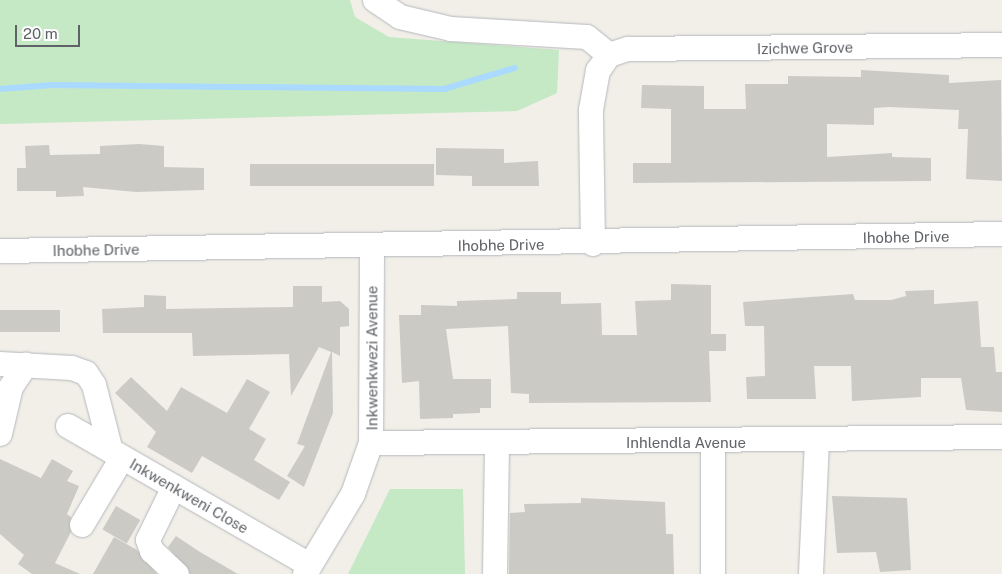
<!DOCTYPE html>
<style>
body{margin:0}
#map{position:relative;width:1002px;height:574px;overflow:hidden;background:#f1efe8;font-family:"Public Sans",sans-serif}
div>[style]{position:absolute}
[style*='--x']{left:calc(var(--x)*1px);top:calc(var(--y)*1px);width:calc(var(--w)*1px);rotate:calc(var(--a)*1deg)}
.green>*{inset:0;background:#c5e8c5}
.stream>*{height:6px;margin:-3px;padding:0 3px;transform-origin:3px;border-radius:3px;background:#aadaff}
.building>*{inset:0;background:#cccac5;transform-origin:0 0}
.roads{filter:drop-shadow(0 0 1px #b5b8bc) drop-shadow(0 0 1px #b5b8bc)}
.minor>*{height:24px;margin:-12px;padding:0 12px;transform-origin:12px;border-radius:12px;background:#fff}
span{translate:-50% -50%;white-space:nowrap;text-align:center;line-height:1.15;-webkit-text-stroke:4px #fff;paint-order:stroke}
.street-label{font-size:15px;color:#5f6368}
.scale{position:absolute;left:15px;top:25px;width:65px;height:22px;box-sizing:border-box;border:2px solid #5f6368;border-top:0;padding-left:6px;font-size:15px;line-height:18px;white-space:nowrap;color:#5f6368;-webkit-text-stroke:4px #fff;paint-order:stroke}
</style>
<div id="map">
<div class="green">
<i style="clip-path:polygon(0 0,350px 0,355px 17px,389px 37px,559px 50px,557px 93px,517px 111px,0 124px)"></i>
<i style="clip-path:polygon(390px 489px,463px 489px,465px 574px,348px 574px)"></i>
</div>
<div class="stream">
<i style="--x:0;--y:89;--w:52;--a:-4.4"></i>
<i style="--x:52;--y:85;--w:392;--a:0.6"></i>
<i style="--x:444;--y:89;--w:74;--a:-16.5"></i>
</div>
<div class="building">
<i style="clip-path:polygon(861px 70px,949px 75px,949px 83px,1001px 80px,1002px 181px,966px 179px,968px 129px,958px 129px,959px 110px,889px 107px,874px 108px,874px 125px,827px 124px,827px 157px,892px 153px,892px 157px,931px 158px,931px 181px,633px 183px,633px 163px,671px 163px,671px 109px,641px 108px,642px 85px,704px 86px,704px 109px,746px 109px,745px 84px,788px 84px,788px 76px,861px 77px)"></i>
<i style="clip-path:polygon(139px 144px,164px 146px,164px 167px,204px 168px,204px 190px,136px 192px,83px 187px,84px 196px,56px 197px,56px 191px,17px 191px,17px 168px,26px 168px,25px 146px,49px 145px,50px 155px,100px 154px,100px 146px)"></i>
<i style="clip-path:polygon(436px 148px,504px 149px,504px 163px,538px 161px,539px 186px,472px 186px,472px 176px,436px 175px)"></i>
<i style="left:434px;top:164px;width:22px;height:184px;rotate:90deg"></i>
<i style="clip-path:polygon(671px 284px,711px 285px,711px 334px,726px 334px,726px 351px,709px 351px,711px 402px,529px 403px,529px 394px,511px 393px,508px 326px,446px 329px,453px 379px,491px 379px,491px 408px,480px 408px,480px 413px,453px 414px,453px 418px,420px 419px,419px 381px,402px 383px,399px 315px,421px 315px,421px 305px,457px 306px,457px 301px,517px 299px,517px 292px,561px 292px,561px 304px,601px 303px,602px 335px,637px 335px,635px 301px,671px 300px)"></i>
<i style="clip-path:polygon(293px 286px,322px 286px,322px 302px,340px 301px,349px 309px,349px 326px,340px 327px,340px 356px,332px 352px,333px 413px,304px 487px,287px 476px,305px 446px,297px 444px,331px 352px,319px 347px,291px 396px,289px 354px,193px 356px,192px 333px,103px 333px,102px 309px,144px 307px,144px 295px,166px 296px,166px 309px,293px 307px)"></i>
<i style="clip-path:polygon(934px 290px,934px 304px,978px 301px,981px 347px,994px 347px,996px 372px,1002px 372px,1002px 412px,966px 410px,961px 378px,921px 378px,921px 397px,852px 401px,851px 366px,814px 366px,816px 399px,747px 399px,746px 377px,765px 376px,764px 326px,745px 326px,743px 302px,853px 294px,855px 300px,891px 300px,906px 296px,905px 291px)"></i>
<i style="left:60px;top:310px;width:22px;height:60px;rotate:90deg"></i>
<i style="clip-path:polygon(131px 377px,167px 411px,181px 387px,227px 413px,247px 379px,270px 392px,249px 429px,266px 439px,254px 460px,290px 482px,279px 500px,202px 456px,192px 473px,147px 447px,156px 432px,115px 393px)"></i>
<i style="clip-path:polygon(0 459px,41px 478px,52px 459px,73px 471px,67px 481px,79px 486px,67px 514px,71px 517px,71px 532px,55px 563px,80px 574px,32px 574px,18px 564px,24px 555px,0 534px)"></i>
<i style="clip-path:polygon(832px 496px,907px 498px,911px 570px,880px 572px,876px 552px,837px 553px)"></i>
<i style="clip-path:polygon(581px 498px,665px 502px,666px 534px,673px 534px,674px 574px,509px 574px,510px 513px,525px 512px,524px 504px,581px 503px)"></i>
<i style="left:116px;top:506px;width:28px;height:27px;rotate:30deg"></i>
<i style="clip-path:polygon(176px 536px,200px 552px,238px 574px,190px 574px,168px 547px)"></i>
<i style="clip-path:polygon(114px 537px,137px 550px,157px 574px,93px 574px)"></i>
</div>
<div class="roads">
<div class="minor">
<i style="--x:375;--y:0;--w:30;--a:34"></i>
<i style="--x:400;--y:17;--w:52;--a:13.2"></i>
<i style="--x:451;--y:29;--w:136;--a:3.4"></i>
<i style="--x:587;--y:37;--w:28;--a:39"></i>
<i style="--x:593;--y:244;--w:134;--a:-90.9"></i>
<i style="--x:591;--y:110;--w:40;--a:-80"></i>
<i style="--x:598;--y:71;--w:19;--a:-55"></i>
<i style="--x:609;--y:55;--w:20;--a:-18"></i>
<i style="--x:628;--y:49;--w:374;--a:-0.6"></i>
<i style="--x:0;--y:251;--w:1002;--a:-0.97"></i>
<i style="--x:0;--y:364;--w:72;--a:3.2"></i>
<i style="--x:72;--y:368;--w:15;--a:20"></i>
<i style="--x:86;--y:373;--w:14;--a:56"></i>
<i style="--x:94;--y:385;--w:68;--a:75.6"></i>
<i style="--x:68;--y:426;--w:279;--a:29.9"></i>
<i style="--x:0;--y:434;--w:48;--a:-76.8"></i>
<i style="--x:11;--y:387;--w:27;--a:-56"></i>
<i style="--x:371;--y:443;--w:631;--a:-0.54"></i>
<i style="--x:174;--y:487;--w:59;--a:116.1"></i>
<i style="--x:148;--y:540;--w:12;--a:70"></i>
<i style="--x:152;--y:551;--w:34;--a:43"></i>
<i style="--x:82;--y:525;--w:78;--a:-59.2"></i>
<i style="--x:811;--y:573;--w:132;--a:-87.4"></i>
<i style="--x:305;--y:574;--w:93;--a:-59"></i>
<i style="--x:353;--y:494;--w:54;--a:-70.6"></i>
<i style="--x:371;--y:443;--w:197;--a:-89.7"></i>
<i style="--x:495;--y:574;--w:131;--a:-89.1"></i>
<i style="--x:713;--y:574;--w:131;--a:-90"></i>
</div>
</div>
<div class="street-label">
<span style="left:805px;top:48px;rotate:-1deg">Izichwe Grove</span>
<span style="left:906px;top:237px;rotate:-1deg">Ihobhe Drive</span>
<span style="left:501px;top:245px;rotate:-1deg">Ihobhe Drive</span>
<span style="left:96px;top:250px;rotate:-1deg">Ihobhe Drive</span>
<span style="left:372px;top:358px;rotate:-90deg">Inkwenkwezi Avenue</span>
<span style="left:686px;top:443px">Inhlendla Avenue</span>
<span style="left:189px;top:496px;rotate:30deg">Inkwenkweni Close</span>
</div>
<div class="scale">20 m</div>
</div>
